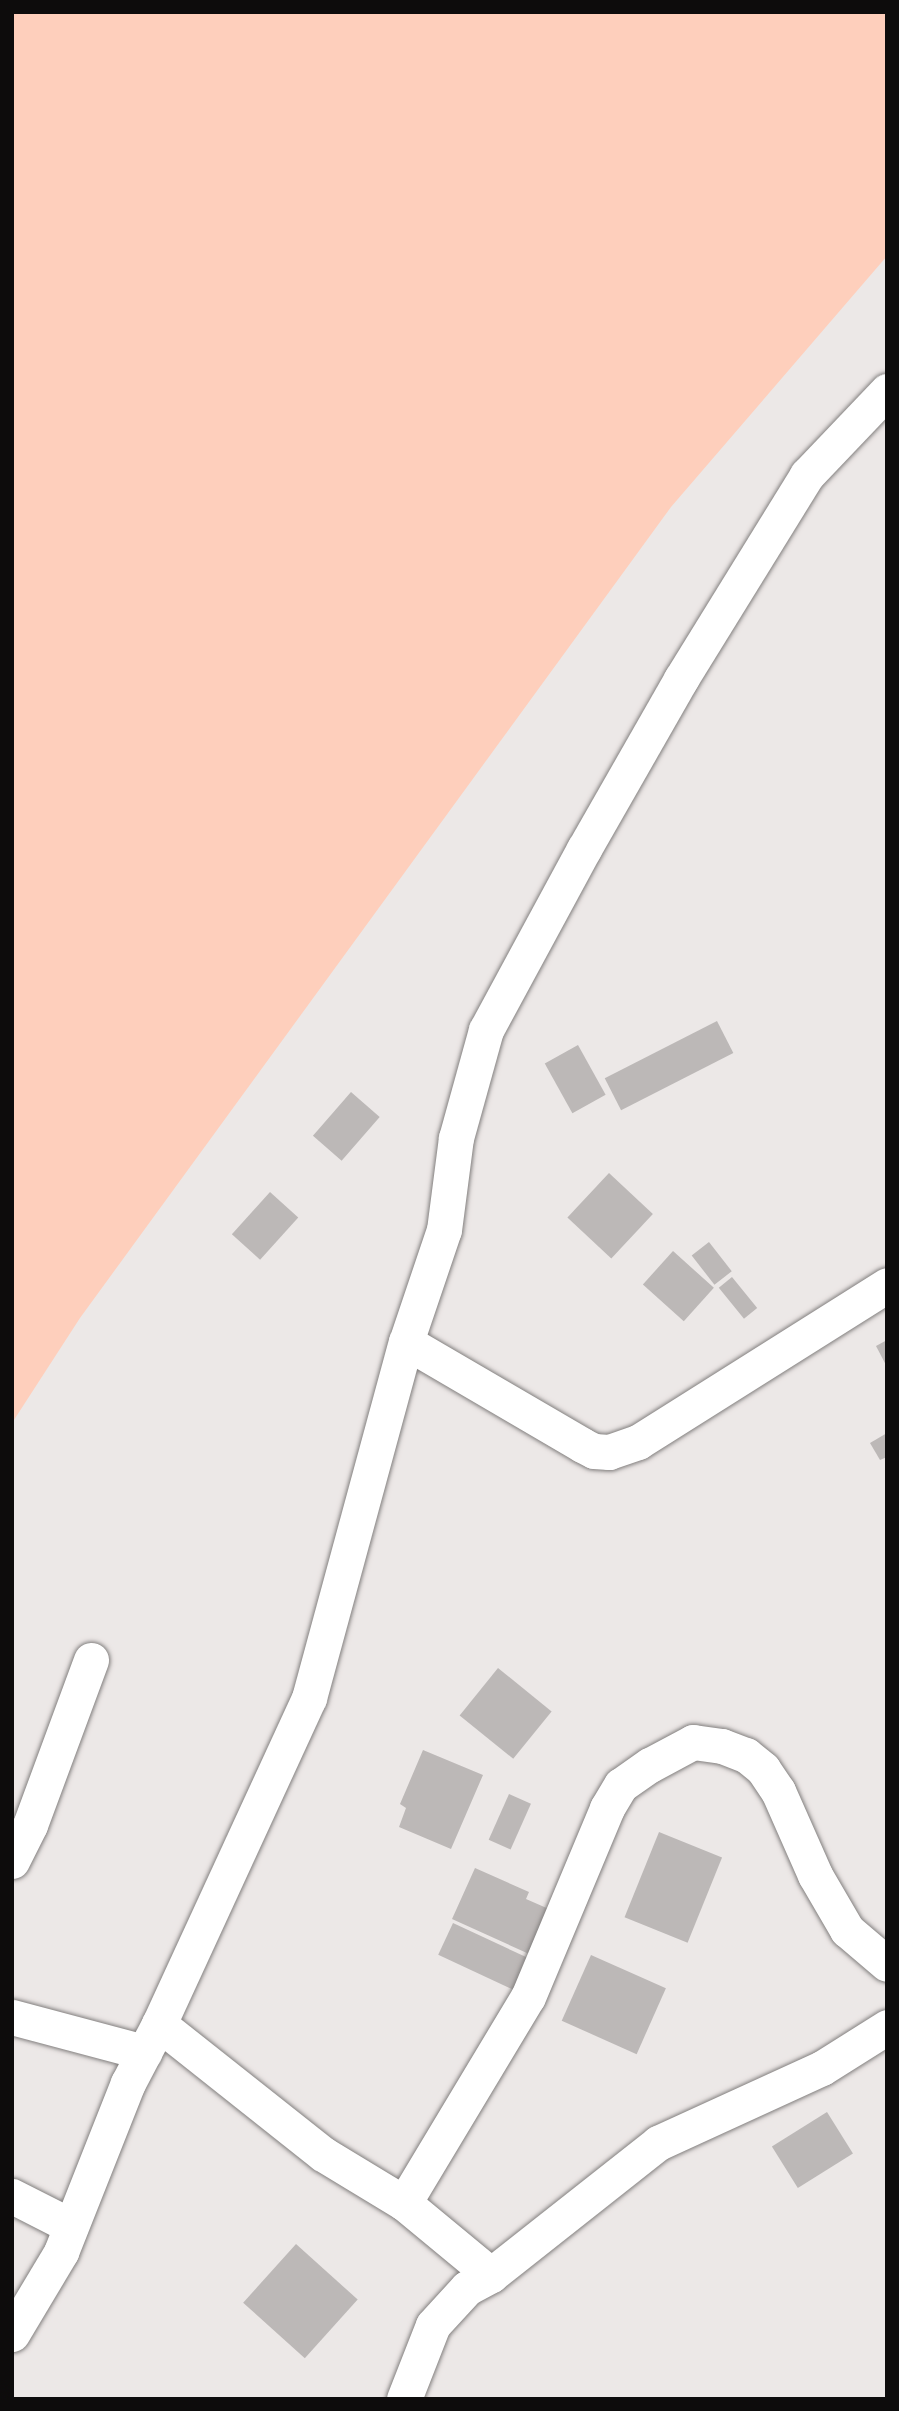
<!DOCTYPE html>
<style>
body{margin:0}
#map{position:relative;width:899px;height:2411px;overflow:hidden;background:#ece8e7;font-family:"Zilla Slab",serif}
div>[style]{position:absolute}
[style*='--x']{left:calc(var(--x)*1px);top:calc(var(--y)*1px);width:calc(var(--w)*1px);rotate:calc(var(--a)*1deg)}
.green>*{inset:0;background:#fecfbc}
.building>*{inset:0;background:#bcb8b7;transform-origin:0 0}
.roads{filter:drop-shadow(0 0 2px #827f7e) drop-shadow(0 0 2px #827f7e)}
.street>*{height:35px;margin:-17.5px;padding:0 17.5px;transform-origin:17.5px;border-radius:17.5px;background:#fff}
span{translate:-50% -50%;white-space:nowrap;text-align:center;line-height:1.15;-webkit-text-stroke:5px #ece8e7;paint-order:stroke}
.frame{position:absolute;inset:0;border:14px solid #0d0c0c;pointer-events:none}
</style>
<div id="map">
<div class="green">
<i style="clip-path:polygon(12px 12px,887px 12px,887px 256px,671px 507px,80px 1318px,12px 1423px)"></i>
</div>
<div class="building">
<i style="left:717px;top:1021px;width:36px;height:126px;rotate:63deg"></i>
<i style="left:578px;top:1045px;width:57px;height:38px;rotate:61deg"></i>
<i style="left:351px;top:1092px;width:38px;height:58px;rotate:41deg"></i>
<i style="left:609px;top:1173px;width:60px;height:61px;rotate:43deg"></i>
<i style="left:270px;top:1192px;width:38px;height:57px;rotate:42deg"></i>
<i style="left:709px;top:1242px;width:37px;height:22px;rotate:52deg"></i>
<i style="left:673px;top:1251px;width:55px;height:45px;rotate:42deg"></i>
<i style="left:732px;top:1277px;width:40px;height:17px;rotate:51deg"></i>
<i style="clip-path:polygon(887px 1340px,887px 1367px,876px 1346px)"></i>
<i style="clip-path:polygon(887px 1433px,887px 1457px,880px 1460px,870px 1443px)"></i>
<i style="left:498px;top:1668px;width:69px;height:61px;rotate:39deg"></i>
<i style="clip-path:polygon(423px 1750px,483px 1775px,451px 1849px,399px 1827px,406px 1808px,400px 1804px)"></i>
<i style="left:509px;top:1794px;width:24px;height:50px;rotate:24deg"></i>
<i style="left:659px;top:1832px;width:68px;height:92px;rotate:22deg"></i>
<i style="clip-path:polygon(475px 1868px,529px 1892px,526px 1899px,558px 1913px,538px 1958px,452px 1919px)"></i>
<i style="left:453px;top:1923px;width:89px;height:35px;rotate:25deg"></i>
<i style="left:591px;top:1955px;width:82px;height:72px;rotate:24deg"></i>
<i style="left:827px;top:2112px;width:49px;height:65px;rotate:58deg"></i>
<i style="left:296px;top:2244px;width:83px;height:79px;rotate:42deg"></i>
</div>
<div class="roads">
<div class="street">
<i style="--x:406;--y:1342;--w:204;--a:30.3"></i>
<i style="--x:582;--y:1445;--w:13;--a:27"></i>
<i style="--x:594;--y:1451;--w:15;--a:4"></i>
<i style="--x:609;--y:1452;--w:31;--a:-19"></i>
<i style="--x:638;--y:1442;--w:294;--a:-32.2"></i>
<i style="--x:12;--y:1861;--w:40;--a:-63.4"></i>
<i style="--x:30;--y:1825;--w:176;--a:-69.7"></i>
<i style="--x:12;--y:2017;--w:137;--a:14.9"></i>
<i style="--x:159;--y:2024;--w:209;--a:38.4"></i>
<i style="--x:323;--y:2154;--w:95;--a:31.2"></i>
<i style="--x:404;--y:2203;--w:113;--a:39.6"></i>
<i style="--x:12;--y:2196;--w:66;--a:27"></i>
<i style="--x:404;--y:2203;--w:240;--a:-59"></i>
<i style="--x:528;--y:1997;--w:205;--a:-67.3"></i>
<i style="--x:607;--y:1808;--w:27;--a:-59"></i>
<i style="--x:621;--y:1785;--w:35;--a:-35"></i>
<i style="--x:650;--y:1765;--w:49;--a:-28.1"></i>
<i style="--x:693;--y:1742;--w:29;--a:8"></i>
<i style="--x:722;--y:1746;--w:26;--a:21"></i>
<i style="--x:746;--y:1755;--w:22;--a:39"></i>
<i style="--x:763;--y:1769;--w:27;--a:56"></i>
<i style="--x:778;--y:1791;--w:92;--a:66.2"></i>
<i style="--x:815;--y:1875;--w:64;--a:59.8"></i>
<i style="--x:847;--y:1930;--w:52;--a:40.4"></i>
<i style="--x:12;--y:2334;--w:96;--a:-59.1"></i>
<i style="--x:61;--y:2252;--w:182;--a:-68.4"></i>
<i style="--x:128;--y:2083;--w:67;--a:-62.3"></i>
<i style="--x:159;--y:2024;--w:359;--a:-65.3"></i>
<i style="--x:309;--y:1698;--w:369;--a:-74.8"></i>
<i style="--x:406;--y:1342;--w:118;--a:-71.3"></i>
<i style="--x:444;--y:1230;--w:93;--a:-82.6"></i>
<i style="--x:456;--y:1138;--w:112;--a:-74.5"></i>
<i style="--x:486;--y:1030;--w:206;--a:-61.6"></i>
<i style="--x:584;--y:849;--w:196;--a:-60.3"></i>
<i style="--x:681;--y:679;--w:240;--a:-58.3"></i>
<i style="--x:807;--y:475;--w:116;--a:-46.4"></i>
<i style="--x:404;--y:2399;--w:79;--a:-68.6"></i>
<i style="--x:433;--y:2325;--w:50;--a:-47.4"></i>
<i style="--x:467;--y:2288;--w:27;--a:-28"></i>
<i style="--x:491;--y:2275;--w:213;--a:-38.3"></i>
<i style="--x:658;--y:2143;--w:180;--a:-24.6"></i>
<i style="--x:822;--y:2068;--w:77;--a:-32.2"></i>
</div>
</div>
<div class="frame"></div>
</div>
